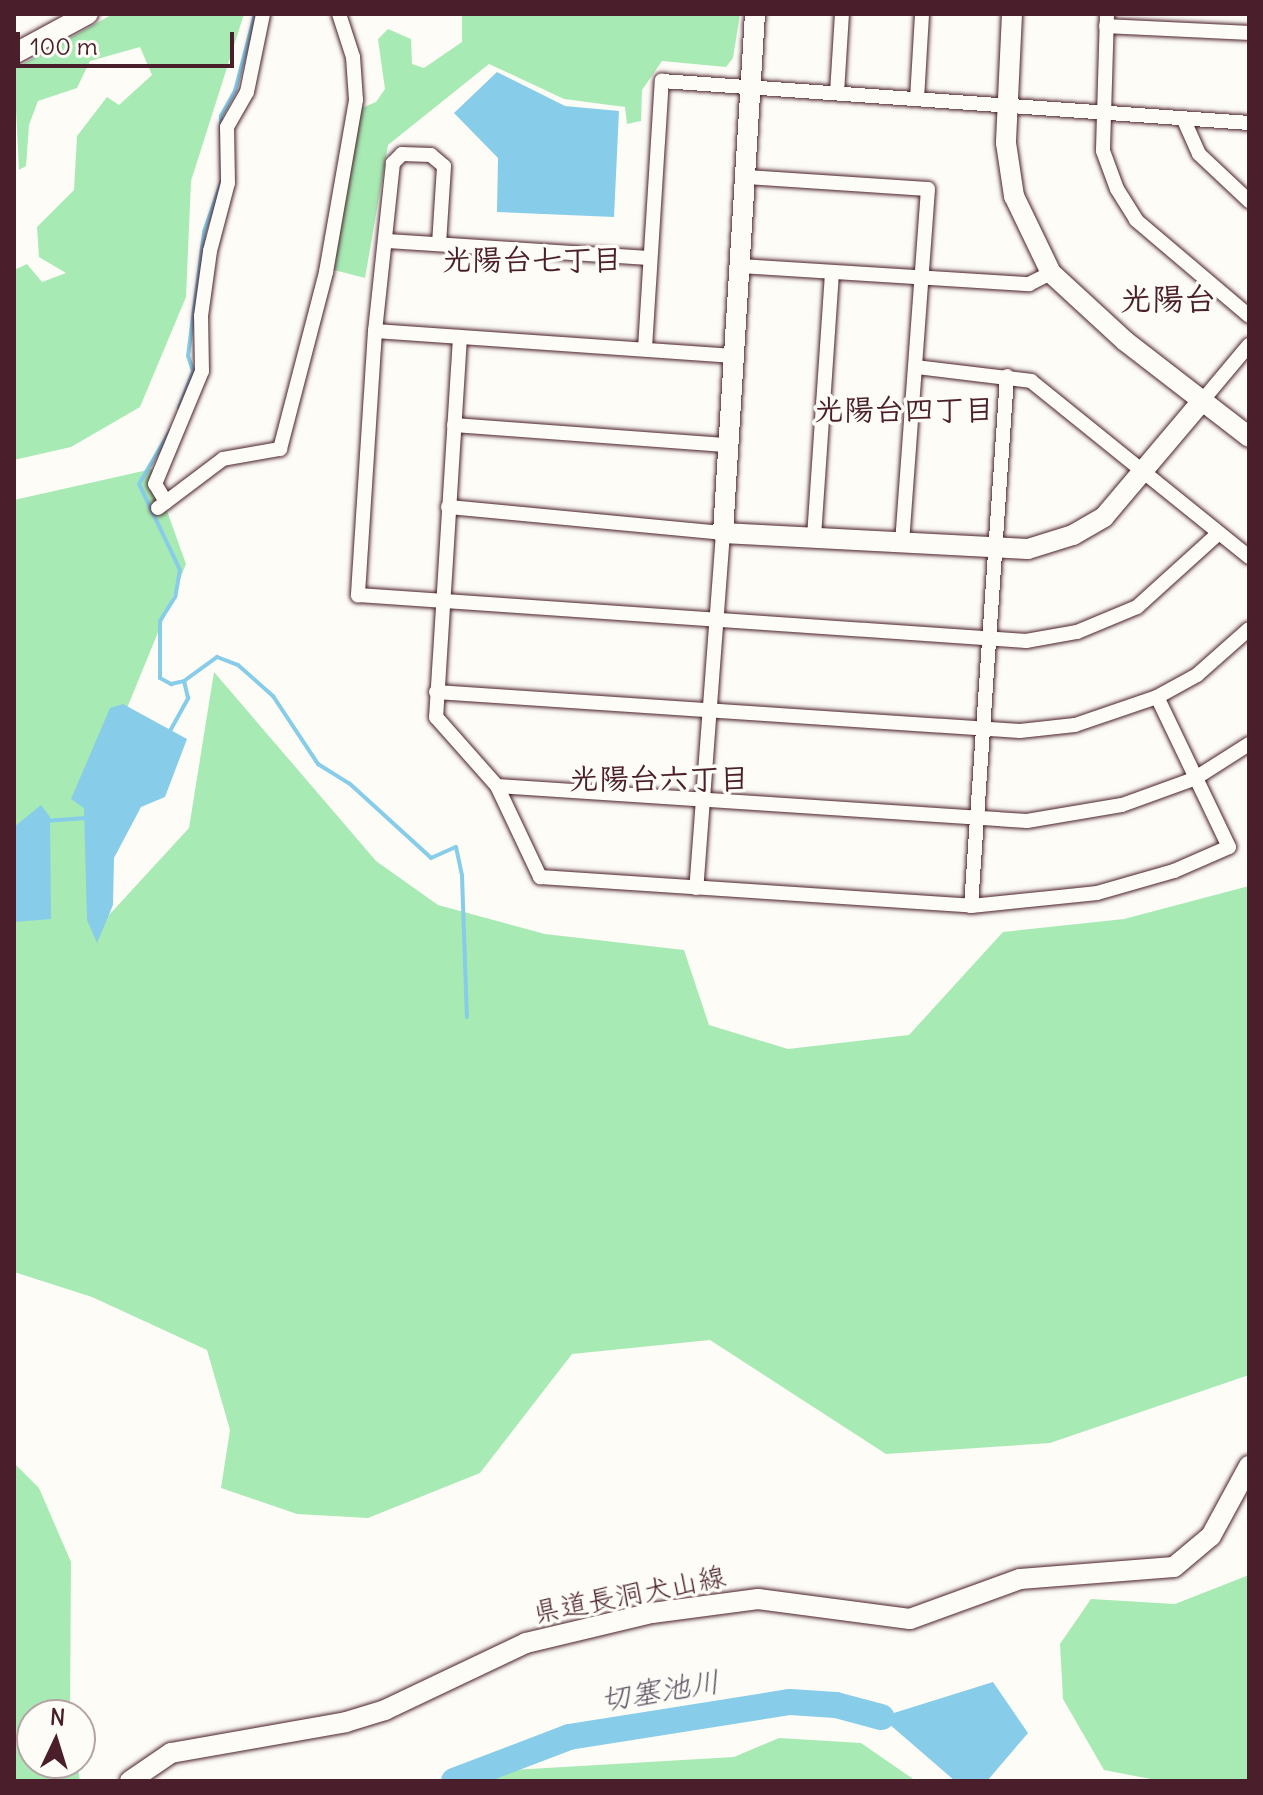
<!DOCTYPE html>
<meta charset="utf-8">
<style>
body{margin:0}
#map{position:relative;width:1263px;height:1795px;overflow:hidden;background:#fdfcf7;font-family:Delius,"Klee One",sans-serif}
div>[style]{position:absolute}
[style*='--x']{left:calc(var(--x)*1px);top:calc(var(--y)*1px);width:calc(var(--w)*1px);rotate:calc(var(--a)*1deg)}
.green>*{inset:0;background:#a8eab4}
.water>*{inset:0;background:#87cce8}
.stream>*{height:4px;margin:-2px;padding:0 2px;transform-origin:2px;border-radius:2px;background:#87cce8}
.river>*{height:26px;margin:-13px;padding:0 13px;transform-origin:13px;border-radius:13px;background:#87cce8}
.roads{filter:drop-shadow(0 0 2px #4a1f2b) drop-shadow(0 0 2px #4a1f2b)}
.street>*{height:14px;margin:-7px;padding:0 7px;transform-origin:7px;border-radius:7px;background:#fdfcf7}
.secondary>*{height:20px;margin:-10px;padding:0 10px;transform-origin:10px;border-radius:10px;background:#fdfcf7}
span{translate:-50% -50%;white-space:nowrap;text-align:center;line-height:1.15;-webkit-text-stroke:7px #fdfcf7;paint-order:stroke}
.street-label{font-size:28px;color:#4a1f2b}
.neighbourhood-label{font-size:30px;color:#4a1f2b;font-weight:700}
.water-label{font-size:30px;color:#5c5364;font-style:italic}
.quarter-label{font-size:32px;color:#4a1f2b;font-weight:700}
.frame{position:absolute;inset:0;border:16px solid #4a1f2b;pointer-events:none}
.north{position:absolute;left:16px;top:1699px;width:80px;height:80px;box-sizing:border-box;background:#fdfcf7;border:2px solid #b5a4a5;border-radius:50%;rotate:4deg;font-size:22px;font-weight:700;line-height:32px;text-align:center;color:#4a1f2b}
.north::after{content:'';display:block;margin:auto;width:28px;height:36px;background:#4a1f2b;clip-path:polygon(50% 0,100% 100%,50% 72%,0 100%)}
.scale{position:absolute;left:16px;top:32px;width:218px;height:36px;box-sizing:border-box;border:4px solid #4a1f2b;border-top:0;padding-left:10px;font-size:24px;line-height:28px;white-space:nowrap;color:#4a1f2b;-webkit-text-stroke:6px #fdfcf7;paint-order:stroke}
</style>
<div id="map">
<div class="green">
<i style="clip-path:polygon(113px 14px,244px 14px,191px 181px,186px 297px,140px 407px,71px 447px,14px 460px,14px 270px,27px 264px,42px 282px,66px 273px,39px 257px,37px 227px,74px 190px,77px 136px,107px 97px,119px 105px,152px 75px,140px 47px,90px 61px,77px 88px,38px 101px,29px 125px,26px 166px,19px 170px,14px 69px)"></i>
<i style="clip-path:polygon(462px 14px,740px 14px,733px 58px,726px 67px,662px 61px,642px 90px,641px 121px,627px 124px,625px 107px,564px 99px,489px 64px,388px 145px,365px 278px,334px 270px,359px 109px,376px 102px,385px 89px,378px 39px,388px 29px,411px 39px,412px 64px,424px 68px,462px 42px)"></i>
<i style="clip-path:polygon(152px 469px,186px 564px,91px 796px,113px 895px,109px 915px,189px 828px,214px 672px,376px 861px,438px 905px,545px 934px,684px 950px,709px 1025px,788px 1049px,909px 1035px,1003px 932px,1124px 919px,1249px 886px,1249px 1375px,1050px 1443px,886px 1454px,710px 1340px,572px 1354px,480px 1473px,368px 1518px,297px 1514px,221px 1488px,230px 1430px,207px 1350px,92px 1297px,14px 1272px,14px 500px)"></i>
<i style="clip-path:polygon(14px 1463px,39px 1488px,71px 1562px,70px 1715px,32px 1715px,32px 1763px,77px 1763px,80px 1781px,14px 1781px)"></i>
<i style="clip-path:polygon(1249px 1575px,1249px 1781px,1161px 1781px,1104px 1770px,1063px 1699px,1060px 1644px,1091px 1599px,1175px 1604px)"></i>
<i style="clip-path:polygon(779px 1738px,861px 1743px,916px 1781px,495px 1781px,496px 1771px,734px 1757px)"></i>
</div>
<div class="water">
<i style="clip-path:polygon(497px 72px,565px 106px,619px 111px,614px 217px,497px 212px,498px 158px,454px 113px)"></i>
<i style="clip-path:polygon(123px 704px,187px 739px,165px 797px,141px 807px,114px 858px,113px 905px,97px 943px,87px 920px,84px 808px,71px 799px,110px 708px)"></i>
<i style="clip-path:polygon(41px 805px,50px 817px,51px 919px,14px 922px,14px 827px)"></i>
<i style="clip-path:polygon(993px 1682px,1028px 1733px,987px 1781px,955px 1781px,881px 1717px)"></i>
</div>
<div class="stream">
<i style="--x:179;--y:408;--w:40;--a:-69"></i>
<i style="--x:193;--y:371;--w:16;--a:-108"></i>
<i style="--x:188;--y:356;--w:125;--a:-82.6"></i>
<i style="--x:204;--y:232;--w:55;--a:-70.9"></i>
<i style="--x:222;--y:180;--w:64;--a:-90.9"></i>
<i style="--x:221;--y:116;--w:29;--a:-61"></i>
<i style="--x:235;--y:91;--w:80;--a:-75.4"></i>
<i style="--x:170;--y:431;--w:61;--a:120.3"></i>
<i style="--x:139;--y:484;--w:95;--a:64.5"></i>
<i style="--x:180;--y:570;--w:27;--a:100"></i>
<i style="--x:175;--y:597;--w:28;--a:122"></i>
<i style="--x:160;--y:621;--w:57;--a:90"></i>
<i style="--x:160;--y:678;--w:13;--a:29"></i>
<i style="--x:171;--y:684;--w:13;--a:-13"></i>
<i style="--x:184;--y:681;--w:41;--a:-36"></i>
<i style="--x:217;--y:657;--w:22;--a:21"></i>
<i style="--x:238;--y:665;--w:47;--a:41.5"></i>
<i style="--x:273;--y:696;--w:82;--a:56.5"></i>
<i style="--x:318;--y:764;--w:36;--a:32"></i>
<i style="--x:349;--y:783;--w:111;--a:42.4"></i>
<i style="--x:431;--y:858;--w:27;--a:-24"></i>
<i style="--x:456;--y:847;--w:30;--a:78"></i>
<i style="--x:462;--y:876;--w:141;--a:88"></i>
<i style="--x:170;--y:731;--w:38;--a:-61"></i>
<i style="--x:188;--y:698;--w:17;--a:-103"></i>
<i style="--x:44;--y:821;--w:42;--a:-4.1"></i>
</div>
<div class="river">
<i style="--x:454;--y:1781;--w:123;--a:-20.9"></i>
<i style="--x:569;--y:1737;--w:224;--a:-9"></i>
<i style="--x:790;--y:1702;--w:46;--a:3.7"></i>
<i style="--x:836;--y:1705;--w:47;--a:14.9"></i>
</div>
<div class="roads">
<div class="street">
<i style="--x:1107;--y:14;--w:137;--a:91.7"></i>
<i style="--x:1103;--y:151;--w:40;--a:69.8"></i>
<i style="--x:1117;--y:189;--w:36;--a:58"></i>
<i style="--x:1136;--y:220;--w:148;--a:40.3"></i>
<i style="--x:1106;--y:26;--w:143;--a:2.8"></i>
<i style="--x:837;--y:93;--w:79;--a:-86.4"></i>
<i style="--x:917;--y:99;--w:85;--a:-86.6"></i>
<i style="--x:1183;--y:118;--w:39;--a:66"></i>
<i style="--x:1199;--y:154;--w:69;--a:43.2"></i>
<i style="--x:746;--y:177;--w:182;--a:3.8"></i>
<i style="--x:928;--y:189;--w:355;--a:94.2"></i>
<i style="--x:387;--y:241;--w:263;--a:3.7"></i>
<i style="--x:439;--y:244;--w:78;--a:-86.3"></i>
<i style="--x:444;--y:166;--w:17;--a:-140"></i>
<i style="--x:431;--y:155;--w:29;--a:-178"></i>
<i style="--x:402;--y:154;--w:13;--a:135"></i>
<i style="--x:393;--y:163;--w:169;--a:96.1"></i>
<i style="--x:375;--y:331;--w:265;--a:93.7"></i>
<i style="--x:358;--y:595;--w:670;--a:3.94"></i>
<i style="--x:1026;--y:641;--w:52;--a:-10"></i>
<i style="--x:1077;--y:632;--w:65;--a:-22.6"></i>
<i style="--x:1137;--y:607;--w:110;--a:-42.1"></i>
<i style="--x:740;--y:266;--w:290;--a:3.6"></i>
<i style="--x:1029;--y:284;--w:25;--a:-27"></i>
<i style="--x:375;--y:331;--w:360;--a:4"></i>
<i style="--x:460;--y:337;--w:381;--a:93.6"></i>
<i style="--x:436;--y:717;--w:92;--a:48.5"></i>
<i style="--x:497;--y:786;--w:101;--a:64.7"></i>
<i style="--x:540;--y:877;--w:432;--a:3.8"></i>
<i style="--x:971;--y:906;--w:127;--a:-5.9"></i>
<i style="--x:1097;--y:893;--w:80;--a:-15.9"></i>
<i style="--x:1174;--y:871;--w:60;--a:-23.6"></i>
<i style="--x:1229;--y:847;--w:166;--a:-115.6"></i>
<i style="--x:645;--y:348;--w:268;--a:-86.4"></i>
<i style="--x:662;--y:81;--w:589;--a:4.09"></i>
<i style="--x:916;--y:367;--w:116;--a:6.9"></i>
<i style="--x:1031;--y:381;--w:280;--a:38.9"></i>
<i style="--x:1202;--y:401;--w:73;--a:-50"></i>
<i style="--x:454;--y:425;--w:275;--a:4.2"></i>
<i style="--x:166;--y:502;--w:21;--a:-121"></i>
<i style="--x:155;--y:484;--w:122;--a:-67.4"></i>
<i style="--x:202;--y:371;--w:55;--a:-91"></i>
<i style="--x:201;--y:316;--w:66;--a:-82.1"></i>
<i style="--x:210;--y:251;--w:70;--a:-75.2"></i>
<i style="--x:228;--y:183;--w:56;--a:-91"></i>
<i style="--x:227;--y:127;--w:40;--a:-60.3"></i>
<i style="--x:247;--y:92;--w:80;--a:-78.4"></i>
<i style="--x:448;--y:507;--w:276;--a:5.4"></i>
<i style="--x:723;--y:533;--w:356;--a:94.3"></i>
<i style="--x:158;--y:508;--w:81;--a:-37"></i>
<i style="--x:223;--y:459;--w:58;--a:-10"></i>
<i style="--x:280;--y:449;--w:183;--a:-75.4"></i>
<i style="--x:326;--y:272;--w:175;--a:-80.1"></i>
<i style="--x:356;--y:100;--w:43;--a:-94"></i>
<i style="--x:353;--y:57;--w:45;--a:-108"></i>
<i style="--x:814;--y:537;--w:265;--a:-86.1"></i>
<i style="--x:436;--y:692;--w:585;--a:3.82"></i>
<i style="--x:1020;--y:731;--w:55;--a:-6.2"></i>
<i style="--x:1075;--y:725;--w:87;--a:-18.9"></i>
<i style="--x:1157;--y:697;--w:46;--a:-28.8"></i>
<i style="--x:1197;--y:675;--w:69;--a:-41.5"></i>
<i style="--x:497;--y:786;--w:531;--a:3.78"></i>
<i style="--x:1027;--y:821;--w:96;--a:-9.6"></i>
<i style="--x:1122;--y:805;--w:77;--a:-19.9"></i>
<i style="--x:1194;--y:779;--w:65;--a:-32.5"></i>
<i style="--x:971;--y:906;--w:531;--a:-86.11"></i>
</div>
<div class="secondary">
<i style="--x:755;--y:14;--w:520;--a:93.53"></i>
<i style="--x:723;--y:533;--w:305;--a:3"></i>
<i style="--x:1028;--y:549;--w:47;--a:-17.3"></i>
<i style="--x:1073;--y:535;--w:36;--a:-30"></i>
<i style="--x:1104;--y:517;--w:152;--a:-49.8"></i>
<i style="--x:1012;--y:14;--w:129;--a:92.7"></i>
<i style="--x:1006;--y:143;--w:54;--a:81.4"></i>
<i style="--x:1014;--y:196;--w:85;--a:64.3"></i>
<i style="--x:1051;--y:273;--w:100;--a:42.6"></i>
<i style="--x:1125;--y:341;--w:157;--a:37.7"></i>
<i style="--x:14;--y:54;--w:84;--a:-28.4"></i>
<i style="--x:130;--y:1781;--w:50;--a:-34.3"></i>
<i style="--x:171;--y:1753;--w:178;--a:-10"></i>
<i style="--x:346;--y:1722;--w:41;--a:-17.1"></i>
<i style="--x:385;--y:1710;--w:156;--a:-25.4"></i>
<i style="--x:526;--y:1643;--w:130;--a:-13.4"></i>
<i style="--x:652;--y:1613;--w:107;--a:-7.5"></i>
<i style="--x:758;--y:1599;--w:153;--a:7.5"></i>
<i style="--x:910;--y:1619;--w:117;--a:-20"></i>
<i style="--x:1020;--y:1579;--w:154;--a:-4.5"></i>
<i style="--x:1174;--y:1567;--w:48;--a:-40"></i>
<i style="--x:1211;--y:1536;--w:80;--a:-61.5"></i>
</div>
</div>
<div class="street-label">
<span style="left:629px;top:1594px;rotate:-11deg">県道長洞犬山線</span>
</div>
<div class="neighbourhood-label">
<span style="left:532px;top:259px">光陽台七丁目</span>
<span style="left:904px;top:409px">光陽台四丁目</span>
<span style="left:659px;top:778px">光陽台六丁目</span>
</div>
<div class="water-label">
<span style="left:660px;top:1690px;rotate:-9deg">切塞池川</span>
</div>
<div class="quarter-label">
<span style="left:1168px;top:299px">光陽台</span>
</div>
<div class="frame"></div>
<div class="north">N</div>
<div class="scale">100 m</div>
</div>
